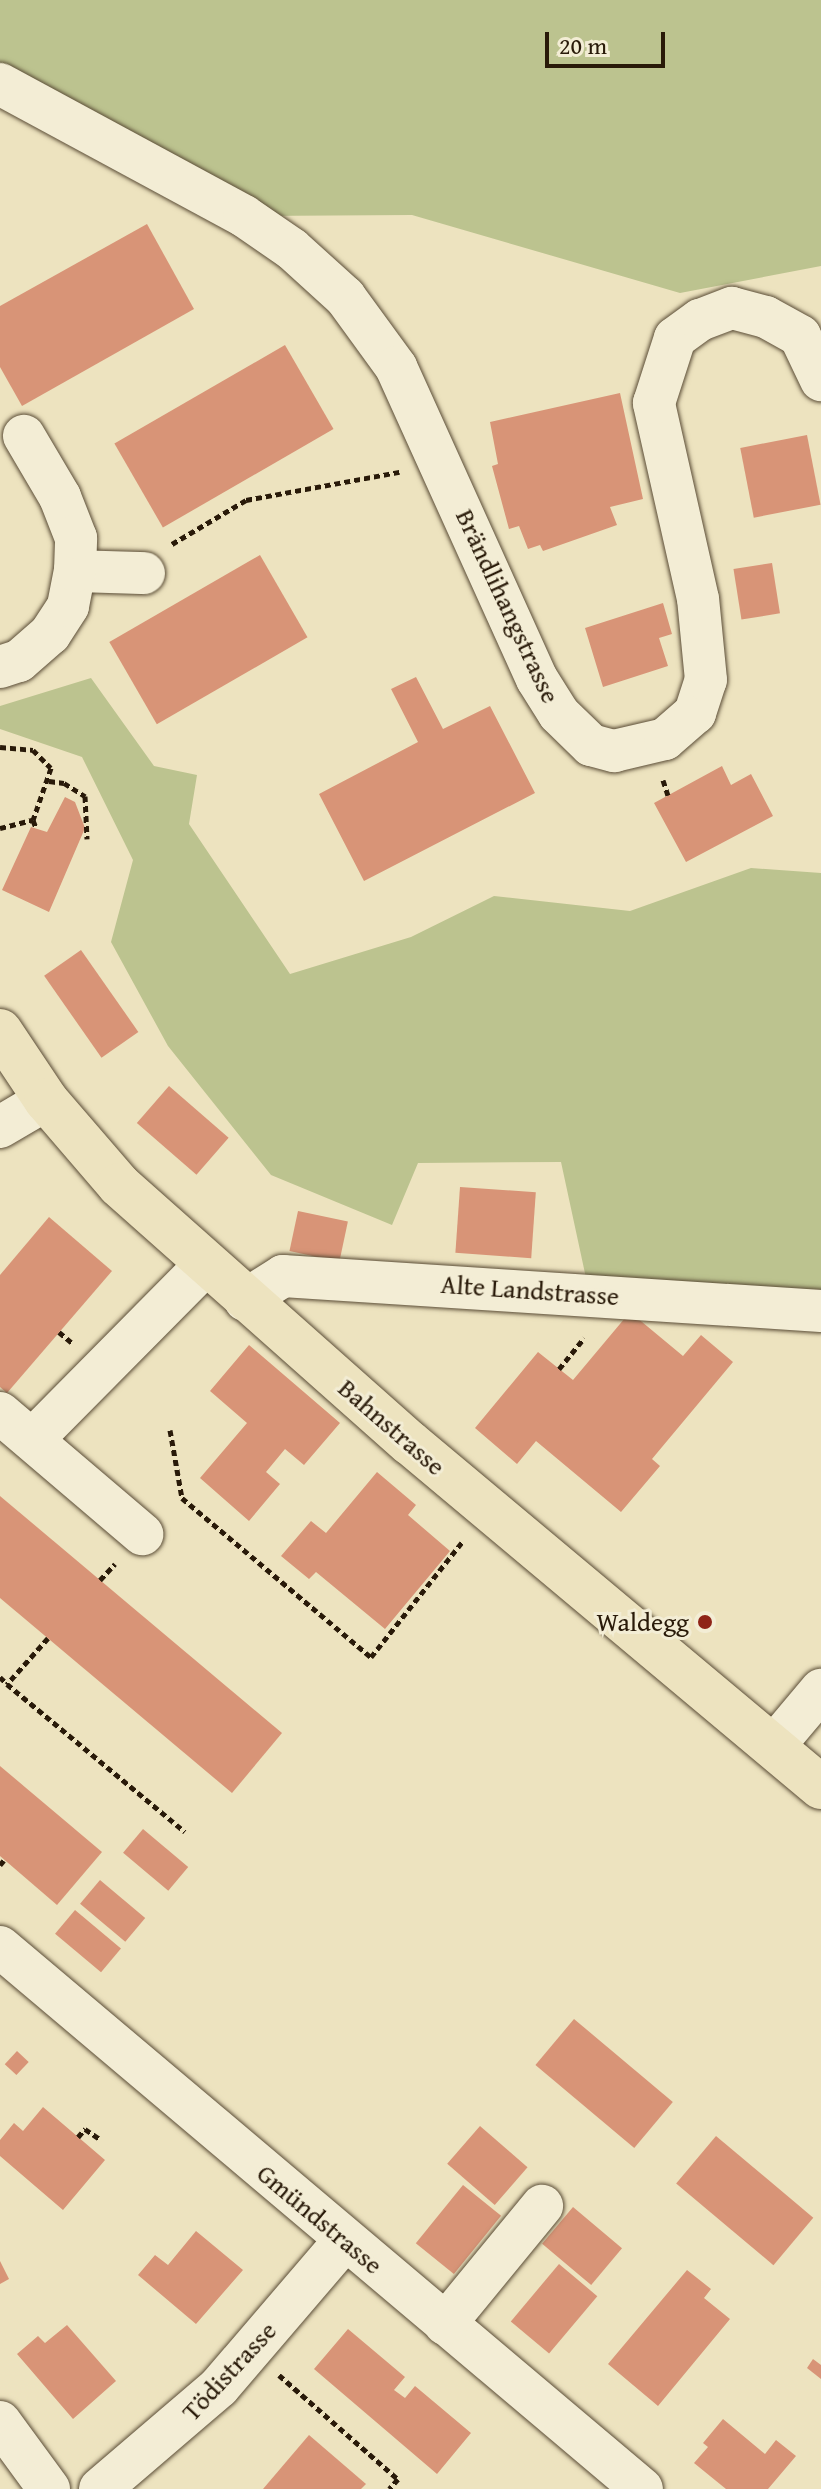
<!DOCTYPE html>
<meta charset="utf-8">
<style>
body{margin:0}
#map{position:relative;width:821px;height:2489px;overflow:hidden;background:#ede3bf;font-family:"Gentium Book Plus",serif}
div>[style]{position:absolute}
[style*='--x']{left:calc(var(--x)*1px);top:calc(var(--y)*1px);width:calc(var(--w)*1px);rotate:calc(var(--a)*1deg)}
.green>*{inset:0;background:#bcc38f}
.building>*{inset:0;background:#d89477;transform-origin:0 0}
.path>*{height:5px;margin-top:-2.5px;transform-origin:0;background:repeating-linear-gradient(90deg,#291a09 0 6px,transparent 0 10px)}
.roads{filter:drop-shadow(0 0 2px #5a4c36) drop-shadow(0 0 2px #5a4c36)}
.minor>*{height:42px;margin:-21px;padding:0 21px;transform-origin:21px;border-radius:21px;background:#f3edd5}
.major>*{height:44px;margin:-22px;padding:0 22px;transform-origin:22px;border-radius:22px;background:#ede3bf}
.dots>*{width:22px;height:22px;translate:-50% -50%;box-sizing:border-box;border:4px solid #f3edd5;border-radius:50%}
span{translate:-50% -50%;white-space:nowrap;text-align:center;line-height:1.15;-webkit-text-stroke:6px #f3edd5;paint-order:stroke}
.street-label{font-size:26px;color:#291a09}
.poi-label{font-size:26px;color:#291a09}
.right{translate:-100% -50%;text-align:right}
.scale{position:absolute;left:545px;top:32px;width:120px;height:36px;box-sizing:border-box;border:4px solid #291a09;border-top:0;padding-left:10px;font-size:24px;line-height:28px;white-space:nowrap;color:#291a09;-webkit-text-stroke:6px #f3edd5;paint-order:stroke}
</style>
<div id="map">
<div class="green">
<i style="clip-path:polygon(0 0,821px 0,821px 266px,680px 293px,412px 215px,244px 216px,0 84px)"></i>
<i style="clip-path:polygon(91px 678px,154px 766px,197px 775px,189px 824px,290px 974px,411px 937px,494px 896px,630px 911px,751px 868px,821px 873px,821px 1290px,586px 1278px,561px 1162px,418px 1163px,392px 1225px,271px 1175px,168px 1046px,111px 942px,133px 860px,82px 757px,0 729px,0 706px)"></i>
</div>
<div class="building">
<i style="clip-path:polygon(147px 224px,194px 309px,22px 406px,0 367px,0 306px)"></i>
<i style="left:285px;top:345px;width:97px;height:197px;rotate:60deg"></i>
<i style="clip-path:polygon(620px 393px,643px 499px,610px 507px,617px 525px,543px 551px,540px 545px,528px 549px,519px 526px,509px 529px,492px 466px,498px 464px,490px 422px)"></i>
<i style="left:807px;top:435px;width:71px;height:68px;rotate:79deg"></i>
<i style="left:260px;top:555px;width:95px;height:174px;rotate:60deg"></i>
<i style="left:772px;top:563px;width:51px;height:39px;rotate:81deg"></i>
<i style="clip-path:polygon(663px 603px,672px 634px,659px 638px,668px 666px,603px 687px,585px 628px)"></i>
<i style="clip-path:polygon(416px 677px,443px 729px,490px 706px,535px 793px,364px 881px,319px 794px,418px 742px,391px 689px)"></i>
<i style="clip-path:polygon(722px 766px,731px 785px,751px 774px,773px 816px,686px 862px,654px 803px)"></i>
<i style="clip-path:polygon(65px 797px,75px 802px,85px 828px,49px 912px,2px 890px,31px 827px,47px 832px)"></i>
<i style="left:81px;top:950px;width:100px;height:45px;rotate:55deg"></i>
<i style="left:169px;top:1086px;width:79px;height:49px;rotate:41deg"></i>
<i style="left:460px;top:1187px;width:76px;height:66px;rotate:4deg"></i>
<i style="left:298px;top:1211px;width:51px;height:41px;rotate:12deg"></i>
<i style="clip-path:polygon(49px 1217px,112px 1271px,7px 1393px,0 1387px,0 1275px)"></i>
<i style="clip-path:polygon(630px 1312px,683px 1356px,701px 1335px,733px 1362px,652px 1459px,660px 1466px,621px 1512px,536px 1441px,517px 1464px,475px 1428px,538px 1352px,573px 1380px)"></i>
<i style="clip-path:polygon(249px 1345px,340px 1423px,304px 1465px,285px 1449px,266px 1472px,280px 1484px,249px 1521px,200px 1478px,247px 1423px,210px 1391px)"></i>
<i style="clip-path:polygon(377px 1472px,416px 1505px,408px 1515px,450px 1551px,385px 1629px,316px 1572px,309px 1579px,281px 1556px,311px 1521px,326px 1533px)"></i>
<i style="clip-path:polygon(0 1496px,282px 1733px,232px 1793px,0 1598px)"></i>
<i style="clip-path:polygon(0 1766px,102px 1852px,57px 1905px,0 1856px)"></i>
<i style="left:143px;top:1829px;width:59px;height:31px;rotate:40deg"></i>
<i style="left:100px;top:1880px;width:59px;height:31px;rotate:40deg"></i>
<i style="left:75px;top:1910px;width:60px;height:31px;rotate:40deg"></i>
<i style="left:574px;top:2019px;width:129px;height:60px;rotate:40deg"></i>
<i style="left:17px;top:2051px;width:16px;height:18px;rotate:43deg"></i>
<i style="clip-path:polygon(43px 2107px,105px 2160px,63px 2210px,0 2156px,0 2140px,14px 2123px,23px 2131px)"></i>
<i style="left:480px;top:2126px;width:63px;height:50px;rotate:41deg"></i>
<i style="left:716px;top:2136px;width:127px;height:62px;rotate:40deg"></i>
<i style="left:463px;top:2185px;width:49px;height:75px;rotate:39deg"></i>
<i style="left:573px;top:2207px;width:64px;height:48px;rotate:40deg"></i>
<i style="clip-path:polygon(196px 2231px,243px 2270px,196px 2324px,138px 2275px,155px 2255px,168px 2265px)"></i>
<i style="clip-path:polygon(0 2261px,9px 2279px,0 2284px)"></i>
<i style="left:559px;top:2264px;width:50px;height:75px;rotate:40deg"></i>
<i style="clip-path:polygon(687px 2270px,711px 2289px,704px 2298px,730px 2319px,658px 2406px,608px 2364px)"></i>
<i style="clip-path:polygon(67px 2325px,116px 2381px,73px 2419px,17px 2354px,38px 2336px,45px 2343px)"></i>
<i style="clip-path:polygon(348px 2329px,405px 2377px,394px 2390px,405px 2398px,415px 2386px,471px 2433px,437px 2474px,314px 2369px)"></i>
<i style="clip-path:polygon(813px 2359px,821px 2365px,821px 2379px,807px 2368px)"></i>
<i style="clip-path:polygon(723px 2419px,765px 2454px,776px 2440px,796px 2456px,768px 2489px,726px 2489px,694px 2463px,708px 2447px,703px 2443px)"></i>
<i style="clip-path:polygon(309px 2435px,366px 2484px,361px 2489px,263px 2489px)"></i>
</div>
<div class="path">
<i style="--x:172;--y:544;--w:86;--a:-30.7"></i>
<i style="--x:246;--y:500;--w:156;--a:-10.4"></i>
<i style="--x:0;--y:747;--w:33;--a:5"></i>
<i style="--x:33;--y:750;--w:25;--a:45"></i>
<i style="--x:51;--y:768;--w:55;--a:109.1"></i>
<i style="--x:33;--y:820;--w:9;--a:69"></i>
<i style="--x:663;--y:780;--w:16;--a:72"></i>
<i style="--x:49;--y:781;--w:15;--a:8"></i>
<i style="--x:64;--y:783;--w:25;--a:32"></i>
<i style="--x:85;--y:796;--w:43;--a:87.3"></i>
<i style="--x:0;--y:828;--w:34;--a:-14"></i>
<i style="--x:59;--y:1332;--w:17;--a:40"></i>
<i style="--x:559;--y:1369;--w:40;--a:-51"></i>
<i style="--x:170;--y:1430;--w:69;--a:80"></i>
<i style="--x:182;--y:1498;--w:247;--a:40.1"></i>
<i style="--x:371;--y:1657;--w:147;--a:-51.6"></i>
<i style="--x:100;--y:1580;--w:22;--a:-47"></i>
<i style="--x:48;--y:1638;--w:62;--a:131.7"></i>
<i style="--x:7;--y:1684;--w:231;--a:39.7"></i>
<i style="--x:0;--y:1677;--w:10;--a:45"></i>
<i style="--x:0;--y:1865;--w:6;--a:-51"></i>
<i style="--x:78;--y:2137;--w:11;--a:-49"></i>
<i style="--x:85;--y:2129;--w:18;--a:34"></i>
<i style="--x:279;--y:2375;--w:158;--a:41.2"></i>
<i style="--x:398;--y:2479;--w:13;--a:132"></i>
</div>
<div class="roads">
<div class="minor">
<i style="--x:0;--y:84;--w:277;--a:28.4"></i>
<i style="--x:244;--y:216;--w:58;--a:34.5"></i>
<i style="--x:292;--y:249;--w:72;--a:42.2"></i>
<i style="--x:345;--y:297;--w:87;--a:53.9"></i>
<i style="--x:396;--y:367;--w:342;--a:65.7"></i>
<i style="--x:537;--y:679;--w:41;--a:57.8"></i>
<i style="--x:559;--y:714;--w:45;--a:44.1"></i>
<i style="--x:591;--y:745;--w:24;--a:15"></i>
<i style="--x:614;--y:751;--w:52;--a:-13.2"></i>
<i style="--x:665;--y:739;--w:40;--a:-41"></i>
<i style="--x:695;--y:713;--w:35;--a:-72"></i>
<i style="--x:706;--y:680;--w:81;--a:-95.6"></i>
<i style="--x:698;--y:599;--w:201;--a:-102.7"></i>
<i style="--x:654;--y:403;--w:68;--a:-72.1"></i>
<i style="--x:675;--y:338;--w:31;--a:-36"></i>
<i style="--x:700;--y:320;--w:34;--a:-21"></i>
<i style="--x:732;--y:308;--w:35;--a:15"></i>
<i style="--x:766;--y:317;--w:39;--a:29"></i>
<i style="--x:800;--y:336;--w:49;--a:64.5"></i>
<i style="--x:75;--y:571;--w:69;--a:1.7"></i>
<i style="--x:0;--y:667;--w:20;--a:-18"></i>
<i style="--x:19;--y:661;--w:41;--a:-41.1"></i>
<i style="--x:50;--y:634;--w:33;--a:-57"></i>
<i style="--x:68;--y:606;--w:36;--a:-79"></i>
<i style="--x:75;--y:571;--w:33;--a:-88"></i>
<i style="--x:76;--y:538;--w:44;--a:-111.3"></i>
<i style="--x:60;--y:497;--w:71;--a:-120.5"></i>
<i style="--x:0;--y:1127;--w:53;--a:-30.4"></i>
<i style="--x:245;--y:1300;--w:45;--a:-32.3"></i>
<i style="--x:283;--y:1276;--w:539;--a:3.72"></i>
<i style="--x:0;--y:1413;--w:187;--a:40.4"></i>
<i style="--x:33;--y:1439;--w:246;--a:-45.3"></i>
<i style="--x:773;--y:1747;--w:75;--a:-49.9"></i>
<i style="--x:0;--y:1947;--w:840;--a:40.17"></i>
<i style="--x:445;--y:2324;--w:153;--a:-50.6"></i>
<i style="--x:0;--y:2422;--w:83;--a:53.8"></i>
<i style="--x:100;--y:2489;--w:157;--a:-40.6"></i>
<i style="--x:219;--y:2387;--w:194;--a:-49.4"></i>
</div>
<div class="major">
<i style="--x:0;--y:1031;--w:83;--a:56.3"></i>
<i style="--x:46;--y:1100;--w:112;--a:49.3"></i>
<i style="--x:119;--y:1185;--w:389;--a:41.6"></i>
<i style="--x:410;--y:1443;--w:536;--a:39.93"></i>
</div>
</div>
<div class="dots">
<i style="left:705px;top:1622px;background:#8f2418"></i>
</div>
<div class="street-label">
<span style="left:508px;top:606px;rotate:65deg">Brändlihangstrasse</span>
<span style="left:530px;top:1290px;rotate:4deg">Alte Landstrasse</span>
<span style="left:392px;top:1427px;rotate:41deg">Bahnstrasse</span>
<span style="left:320px;top:2219px;rotate:40deg">Gmündstrasse</span>
<span style="left:229px;top:2371px;rotate:-47deg">Tödistrasse</span>
</div>
<div class="poi-label">
<span class="right" style="left:689px;top:1622px">Waldegg</span>
</div>
<div class="scale">20 m</div>
</div>
